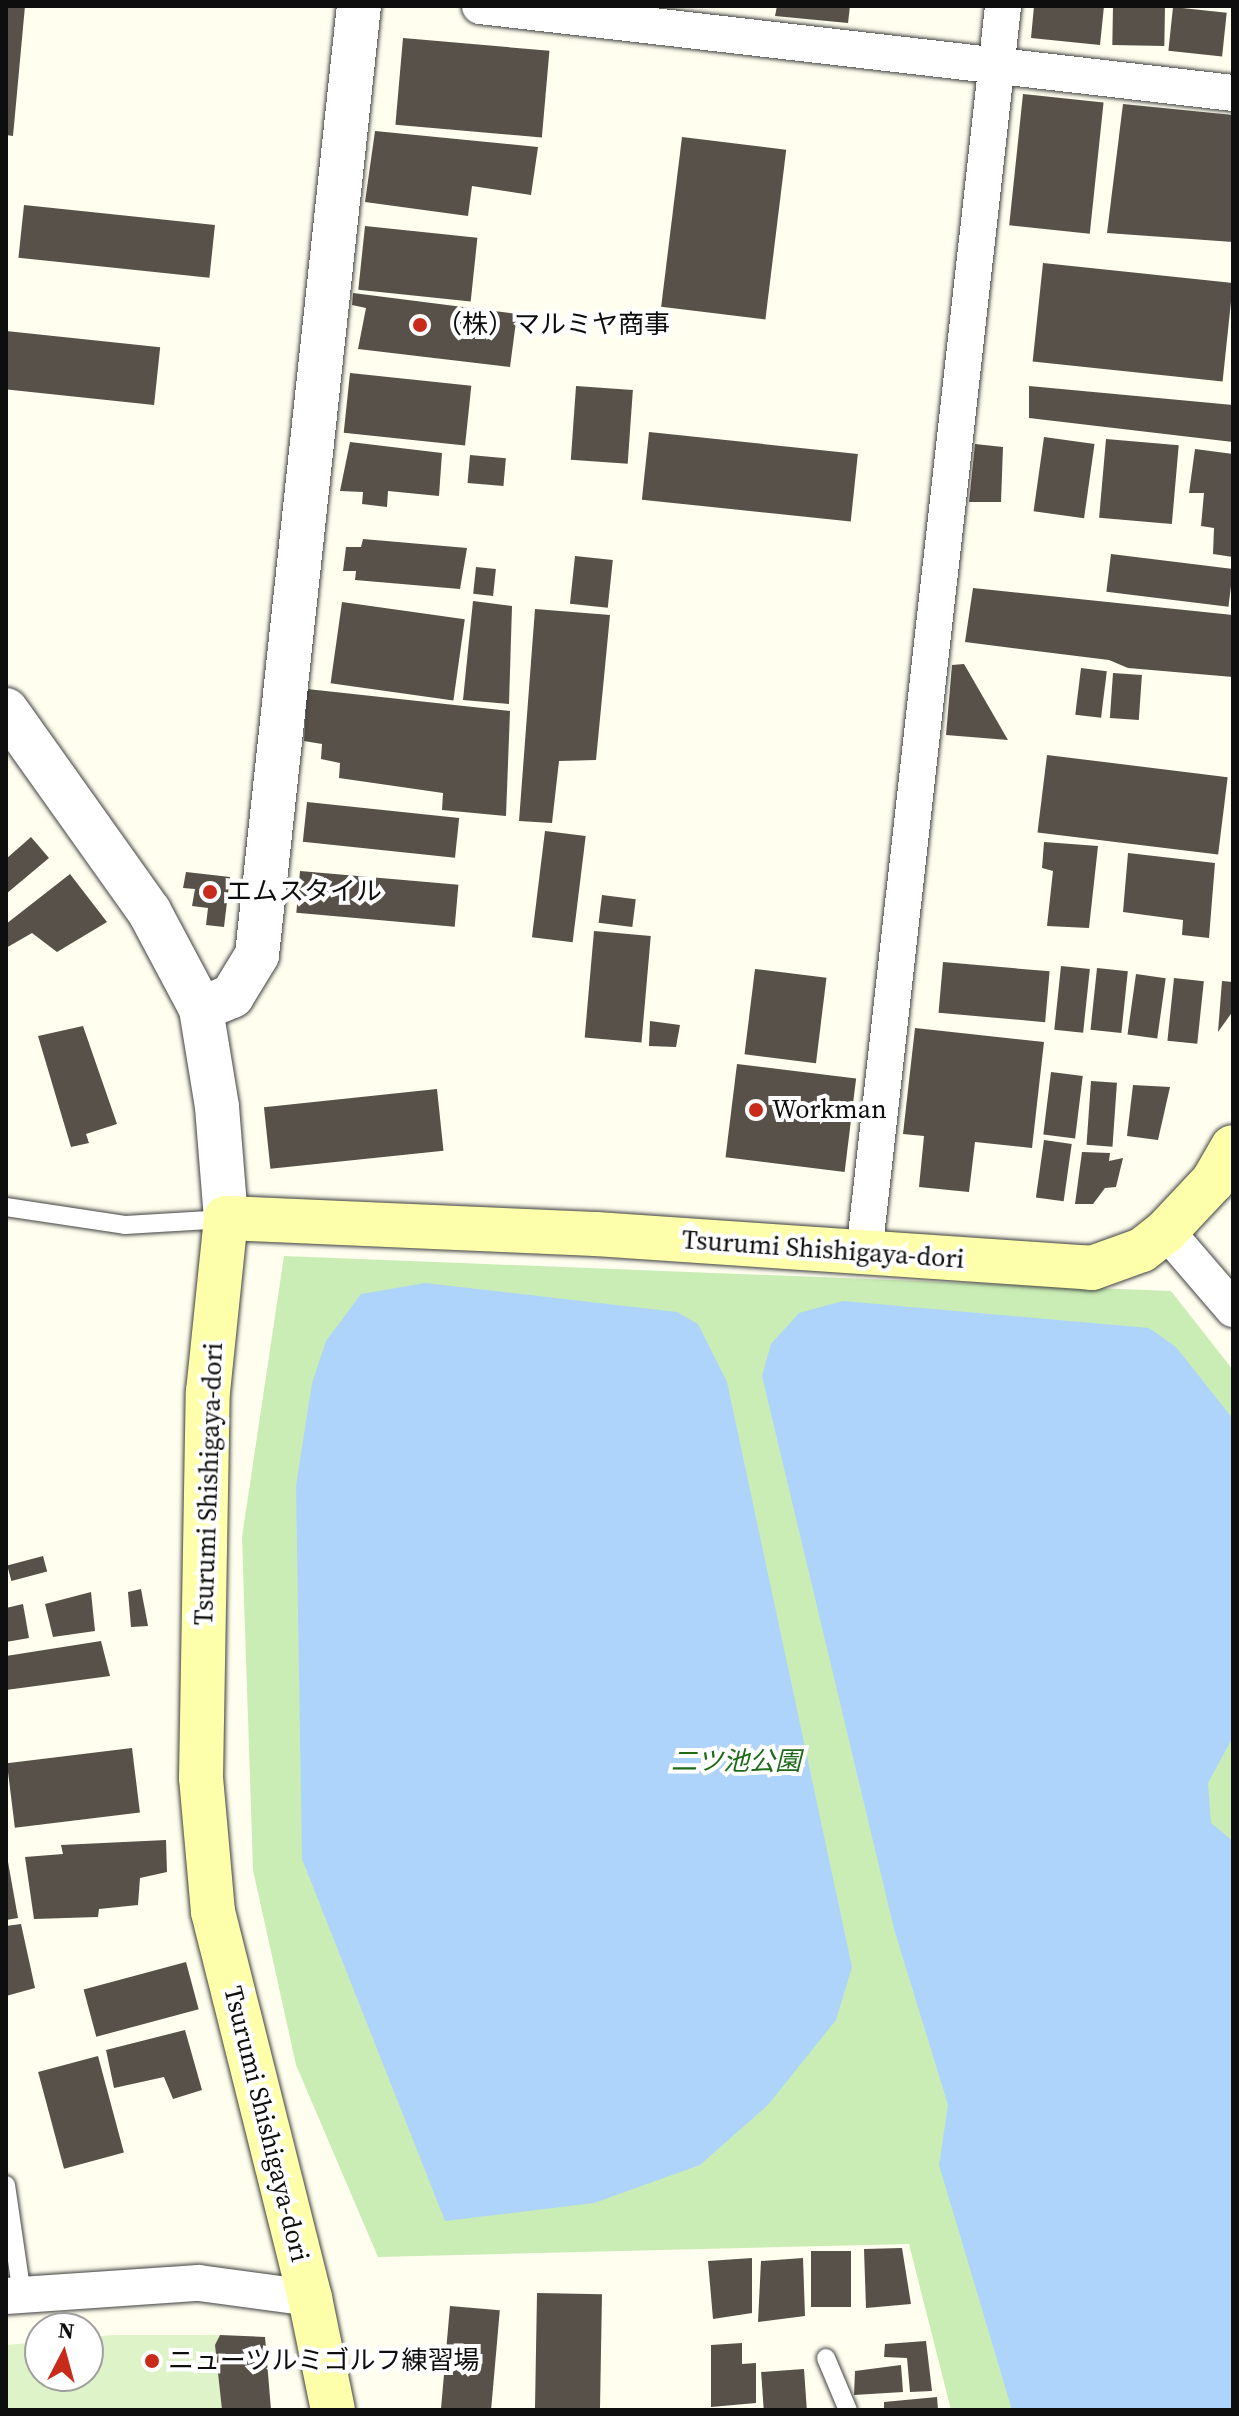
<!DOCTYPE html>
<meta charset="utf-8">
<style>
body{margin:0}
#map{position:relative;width:1239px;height:2416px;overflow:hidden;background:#fffeef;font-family:"Source Serif 4","Noto Sans JP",serif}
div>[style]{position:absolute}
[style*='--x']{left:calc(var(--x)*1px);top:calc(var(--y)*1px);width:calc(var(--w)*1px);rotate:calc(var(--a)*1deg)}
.green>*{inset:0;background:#caedb5}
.pitch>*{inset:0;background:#def3c7}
.water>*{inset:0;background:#afd4fb}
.building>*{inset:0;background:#575149;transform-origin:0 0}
.roads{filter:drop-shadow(0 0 2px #414141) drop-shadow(0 0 2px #414141)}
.service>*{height:18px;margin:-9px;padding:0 9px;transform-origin:9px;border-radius:9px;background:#fff}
.minor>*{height:36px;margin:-18px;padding:0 18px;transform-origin:18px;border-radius:18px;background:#fff}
.tertiary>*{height:44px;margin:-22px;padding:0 22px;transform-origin:22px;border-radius:22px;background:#fff}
.secondary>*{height:44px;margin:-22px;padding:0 22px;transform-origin:22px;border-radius:22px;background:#fdffaa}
.dots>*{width:22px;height:22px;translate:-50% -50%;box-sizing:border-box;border:4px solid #fff;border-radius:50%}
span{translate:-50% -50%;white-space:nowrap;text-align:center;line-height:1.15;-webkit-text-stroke:8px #fff;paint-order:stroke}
.poi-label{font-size:26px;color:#0e0e0e}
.left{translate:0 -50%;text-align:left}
.street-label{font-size:26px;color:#0e0e0e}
.park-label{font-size:26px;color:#1f6b19;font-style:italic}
.frame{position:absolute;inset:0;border:8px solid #0e0e0e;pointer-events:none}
.north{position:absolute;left:24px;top:2312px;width:80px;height:80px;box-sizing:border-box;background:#fff;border:2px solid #9f9f9f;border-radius:50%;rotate:6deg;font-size:22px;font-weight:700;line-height:32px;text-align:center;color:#0e0e0e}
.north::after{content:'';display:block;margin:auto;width:28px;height:36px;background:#c82b1b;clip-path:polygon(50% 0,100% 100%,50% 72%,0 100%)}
</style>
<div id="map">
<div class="green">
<i style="clip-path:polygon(284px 1256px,1171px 1291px,1233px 1370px,1233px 2410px,951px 2410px,909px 2244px,378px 2257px,296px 2065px,253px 1870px,242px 1537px)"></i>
</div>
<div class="pitch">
<i style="clip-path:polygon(114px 2335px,220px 2335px,215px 2345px,222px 2410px,6px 2410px,6px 2345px,40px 2342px,40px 2376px,88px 2376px,88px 2337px)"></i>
</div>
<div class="water">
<i style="clip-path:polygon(425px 1283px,677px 1312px,698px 1324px,727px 1382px,852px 1967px,836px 2020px,768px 2105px,700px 2165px,594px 2203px,445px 2221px,302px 1859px,296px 1486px,312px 1383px,326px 1341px,361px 1294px)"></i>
<i style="clip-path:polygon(843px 1301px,1149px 1328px,1176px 1347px,1233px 1419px,1233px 1737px,1208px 1783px,1211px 1823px,1233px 1841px,1233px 2410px,1012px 2410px,939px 2165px,948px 2105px,894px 1929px,762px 1376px,771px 1344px,799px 1313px)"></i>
</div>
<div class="building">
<i style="clip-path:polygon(6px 6px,25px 6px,13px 136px,6px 135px)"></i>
<i style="clip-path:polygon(777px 6px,850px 6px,848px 23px,775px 16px)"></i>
<i style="clip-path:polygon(1034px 6px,1104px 6px,1100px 45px,1031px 38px)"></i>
<i style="left:1113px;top:6px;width:52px;height:39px;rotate:1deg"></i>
<i style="left:1173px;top:7px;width:54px;height:44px;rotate:6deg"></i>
<i style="left:403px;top:38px;width:147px;height:87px;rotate:5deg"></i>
<i style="left:1023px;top:94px;width:81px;height:132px;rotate:6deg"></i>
<i style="clip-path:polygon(1123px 104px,1233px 115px,1233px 242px,1107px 233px)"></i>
<i style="clip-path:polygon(375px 131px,538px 147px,531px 195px,472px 186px,468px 216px,365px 202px)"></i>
<i style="left:682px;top:137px;width:105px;height:171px;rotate:7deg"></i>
<i style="left:24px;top:205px;width:192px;height:53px;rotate:6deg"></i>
<i style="left:365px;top:226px;width:113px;height:64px;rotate:6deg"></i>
<i style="left:1043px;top:263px;width:191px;height:99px;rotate:6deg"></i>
<i style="clip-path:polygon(353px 293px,517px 314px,510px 367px,358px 349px,366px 308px,352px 305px)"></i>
<i style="left:6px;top:331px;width:155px;height:58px;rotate:6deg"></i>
<i style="left:350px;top:373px;width:122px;height:60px;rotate:6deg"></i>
<i style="left:576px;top:386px;width:57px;height:74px;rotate:4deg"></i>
<i style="clip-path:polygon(1029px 386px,1233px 405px,1233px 442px,1029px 418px)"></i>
<i style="left:649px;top:432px;width:210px;height:68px;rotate:6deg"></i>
<i style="left:1044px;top:437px;width:51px;height:75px;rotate:8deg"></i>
<i style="left:1106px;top:439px;width:73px;height:79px;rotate:5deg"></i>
<i style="clip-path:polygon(350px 442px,442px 453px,439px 496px,388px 491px,387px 507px,362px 504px,363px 492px,340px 491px)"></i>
<i style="clip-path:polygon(975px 444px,1003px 447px,1001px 502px,969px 502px)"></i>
<i style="clip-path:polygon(1195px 449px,1233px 454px,1233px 557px,1213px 554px,1214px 528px,1201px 526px,1204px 493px,1189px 493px)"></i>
<i style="left:470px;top:455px;width:36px;height:28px;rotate:5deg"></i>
<i style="clip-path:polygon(363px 539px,467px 548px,460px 589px,355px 580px,356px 571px,343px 571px,346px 547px,361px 547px)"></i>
<i style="left:1111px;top:554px;width:123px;height:38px;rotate:7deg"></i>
<i style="left:575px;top:556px;width:38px;height:48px;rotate:6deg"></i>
<i style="left:476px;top:567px;width:20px;height:27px;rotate:6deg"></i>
<i style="clip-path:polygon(973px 588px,1233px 615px,1233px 677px,1128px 668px,1109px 660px,965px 642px)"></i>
<i style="clip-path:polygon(473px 601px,512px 606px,509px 704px,463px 700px)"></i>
<i style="left:342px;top:602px;width:124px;height:82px;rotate:8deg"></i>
<i style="clip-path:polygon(535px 609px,610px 615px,596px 760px,559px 761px,552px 823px,519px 821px)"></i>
<i style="clip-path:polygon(964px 664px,1008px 740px,946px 735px,952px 665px)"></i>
<i style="left:1081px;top:668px;width:26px;height:47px;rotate:7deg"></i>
<i style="left:1113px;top:673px;width:29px;height:45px;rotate:4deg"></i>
<i style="clip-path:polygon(307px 689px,510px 711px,506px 816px,442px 810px,443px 793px,339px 778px,340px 763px,321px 759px,322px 744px,304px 741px)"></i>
<i style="left:1047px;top:755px;width:182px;height:78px;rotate:7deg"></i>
<i style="left:307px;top:802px;width:153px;height:40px;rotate:6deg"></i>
<i style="left:545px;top:831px;width:41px;height:107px;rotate:7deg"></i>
<i style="clip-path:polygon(31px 837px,49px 858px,6px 894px,6px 859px)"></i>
<i style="clip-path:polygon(1044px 842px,1098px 846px,1089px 928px,1047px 926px,1053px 871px,1042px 868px)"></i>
<i style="clip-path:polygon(1128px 853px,1215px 863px,1209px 938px,1182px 935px,1183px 920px,1123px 912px)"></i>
<i style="left:300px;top:871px;width:159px;height:42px;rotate:5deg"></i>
<i style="clip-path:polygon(186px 872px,230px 877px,224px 927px,206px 925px,208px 908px,192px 906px,195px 889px,183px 888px)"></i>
<i style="clip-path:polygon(70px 874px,107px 922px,57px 952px,32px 933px,6px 948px,6px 924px)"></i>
<i style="left:602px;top:895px;width:34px;height:28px;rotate:7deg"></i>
<i style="left:594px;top:931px;width:57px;height:107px;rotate:5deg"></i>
<i style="left:943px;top:962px;width:107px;height:51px;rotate:5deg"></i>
<i style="left:1061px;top:966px;width:29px;height:64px;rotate:6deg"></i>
<i style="left:1097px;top:968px;width:31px;height:62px;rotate:6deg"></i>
<i style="left:755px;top:969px;width:72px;height:86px;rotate:7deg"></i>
<i style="left:1136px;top:974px;width:30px;height:61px;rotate:8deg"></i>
<i style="left:1174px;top:978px;width:30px;height:63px;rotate:6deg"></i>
<i style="clip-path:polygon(1222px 981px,1233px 982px,1233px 1011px,1218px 1032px)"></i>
<i style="clip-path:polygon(650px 1021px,680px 1025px,676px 1047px,649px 1046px)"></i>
<i style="clip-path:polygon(83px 1026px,117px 1124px,86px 1134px,89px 1143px,71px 1147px,38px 1036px)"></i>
<i style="clip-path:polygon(915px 1028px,1044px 1042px,1032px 1148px,975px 1142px,969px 1192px,919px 1187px,924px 1136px,903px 1134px)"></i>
<i style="left:737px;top:1064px;width:120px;height:94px;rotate:7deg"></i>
<i style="left:1051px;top:1072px;width:32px;height:63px;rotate:7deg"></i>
<i style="left:1091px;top:1081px;width:26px;height:64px;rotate:4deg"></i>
<i style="clip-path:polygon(1133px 1085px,1170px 1087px,1158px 1140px,1127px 1136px)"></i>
<i style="left:437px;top:1089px;width:62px;height:174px;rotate:84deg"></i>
<i style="left:1044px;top:1140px;width:28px;height:58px;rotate:8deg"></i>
<i style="clip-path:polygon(1082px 1152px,1110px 1153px,1109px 1161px,1123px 1158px,1116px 1187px,1105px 1188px,1093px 1204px,1075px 1204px)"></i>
<i style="left:43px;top:1556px;width:16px;height:37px;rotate:75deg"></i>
<i style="clip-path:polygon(141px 1589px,148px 1626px,131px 1627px,128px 1592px)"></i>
<i style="clip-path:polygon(91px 1592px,95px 1631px,53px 1637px,45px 1604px)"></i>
<i style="clip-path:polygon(23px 1604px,29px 1638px,6px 1642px,6px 1608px)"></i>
<i style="clip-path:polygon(101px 1641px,110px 1676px,6px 1690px,6px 1656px)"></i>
<i style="left:132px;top:1748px;width:65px;height:126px;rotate:83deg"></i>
<i style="clip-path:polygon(166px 1840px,167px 1872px,140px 1878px,138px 1905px,99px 1909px,98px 1917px,34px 1919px,25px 1857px,63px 1854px,61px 1845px)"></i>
<i style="clip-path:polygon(8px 1862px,18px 1918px,6px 1920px,6px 1863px)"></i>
<i style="clip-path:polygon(21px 1924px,35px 1988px,6px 1996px,6px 1926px)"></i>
<i style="left:186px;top:1962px;width:49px;height:106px;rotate:75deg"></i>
<i style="clip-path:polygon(185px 2030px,202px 2090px,173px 2099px,164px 2077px,114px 2088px,106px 2050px)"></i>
<i style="left:98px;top:2056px;width:100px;height:62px;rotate:75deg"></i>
<i style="clip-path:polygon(902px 2248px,911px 2304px,866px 2308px,864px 2249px)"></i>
<i style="left:851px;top:2251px;width:56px;height:40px;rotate:90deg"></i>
<i style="clip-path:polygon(752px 2258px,752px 2313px,713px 2319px,708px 2261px)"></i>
<i style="clip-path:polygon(803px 2258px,805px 2316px,758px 2322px,761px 2261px)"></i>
<i style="left:537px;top:2293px;width:65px;height:117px;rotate:1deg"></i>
<i style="left:450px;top:2306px;width:50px;height:104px;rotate:5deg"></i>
<i style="clip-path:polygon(220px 2335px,265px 2337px,271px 2410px,222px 2410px,215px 2345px)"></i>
<i style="clip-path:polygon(926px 2341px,932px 2391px,910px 2392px,907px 2358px,884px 2357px,885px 2344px)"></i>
<i style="clip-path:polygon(742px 2343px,742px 2364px,756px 2363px,756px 2403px,711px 2407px,711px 2345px)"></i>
<i style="clip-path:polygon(901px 2365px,903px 2392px,854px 2395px,855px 2371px)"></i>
<i style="left:804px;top:2369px;width:41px;height:43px;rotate:86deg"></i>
<i style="clip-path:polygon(937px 2397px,938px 2410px,884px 2410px,884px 2402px)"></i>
</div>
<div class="roads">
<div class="service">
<i style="--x:6;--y:1207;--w:120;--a:8.6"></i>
<i style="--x:125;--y:1225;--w:101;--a:-3.4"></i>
<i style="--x:6;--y:2185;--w:111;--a:81.7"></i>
<i style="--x:826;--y:2358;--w:56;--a:67.1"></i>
</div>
<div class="minor">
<i style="--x:480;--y:6;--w:758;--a:6.59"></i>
<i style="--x:1166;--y:1231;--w:103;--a:49.3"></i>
<i style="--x:864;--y:1254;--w:1256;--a:-83.64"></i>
<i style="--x:6;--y:2296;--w:193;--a:-3.9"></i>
<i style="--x:199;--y:2283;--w:112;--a:7.7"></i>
</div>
<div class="tertiary">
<i style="--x:6;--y:710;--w:247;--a:54.6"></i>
<i style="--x:149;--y:911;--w:111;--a:62"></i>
<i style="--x:201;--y:1009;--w:99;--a:80.7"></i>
<i style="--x:217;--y:1107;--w:111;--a:85.4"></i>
<i style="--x:201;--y:1009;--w:34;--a:-23"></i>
<i style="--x:232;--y:996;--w:48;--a:-58.6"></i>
<i style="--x:257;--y:955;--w:954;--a:-83.87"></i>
</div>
<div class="secondary">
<i style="--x:333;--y:2410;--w:114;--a:-101.6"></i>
<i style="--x:310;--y:2298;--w:398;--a:-104.1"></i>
<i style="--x:213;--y:1912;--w:135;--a:-95.1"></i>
<i style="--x:201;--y:1778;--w:386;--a:-89"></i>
<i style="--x:208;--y:1392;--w:175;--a:-84.1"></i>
<i style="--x:226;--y:1218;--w:370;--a:2.5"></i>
<i style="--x:596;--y:1234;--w:497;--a:3.9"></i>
<i style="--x:1092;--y:1268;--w:53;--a:-19.8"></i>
<i style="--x:1142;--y:1250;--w:31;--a:-38"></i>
<i style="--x:1166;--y:1231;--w:69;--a:-46.8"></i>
<i style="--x:1213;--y:1181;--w:39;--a:-60"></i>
</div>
</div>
<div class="dots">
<i style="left:420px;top:325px;background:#c82b1b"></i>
<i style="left:210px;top:892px;background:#c82b1b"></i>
<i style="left:756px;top:1110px;background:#c82b1b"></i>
<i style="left:152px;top:2361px;background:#c82b1b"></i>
</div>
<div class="poi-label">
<span class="left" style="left:436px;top:325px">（株）マルミヤ商事</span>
<span class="left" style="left:226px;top:892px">エムスタイル</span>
<span class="left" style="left:772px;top:1110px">Workman</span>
<span class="left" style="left:168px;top:2361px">ニューツルミゴルフ練習場</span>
</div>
<div class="street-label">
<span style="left:823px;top:1250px;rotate:4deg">Tsurumi Shishigaya-dori</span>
<span style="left:209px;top:1484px;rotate:-88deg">Tsurumi Shishigaya-dori</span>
<span style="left:266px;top:2124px;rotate:76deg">Tsurumi Shishigaya-dori</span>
</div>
<div class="park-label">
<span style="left:736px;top:1762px">二ツ池公園</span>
</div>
<div class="frame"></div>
<div class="north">N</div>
</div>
